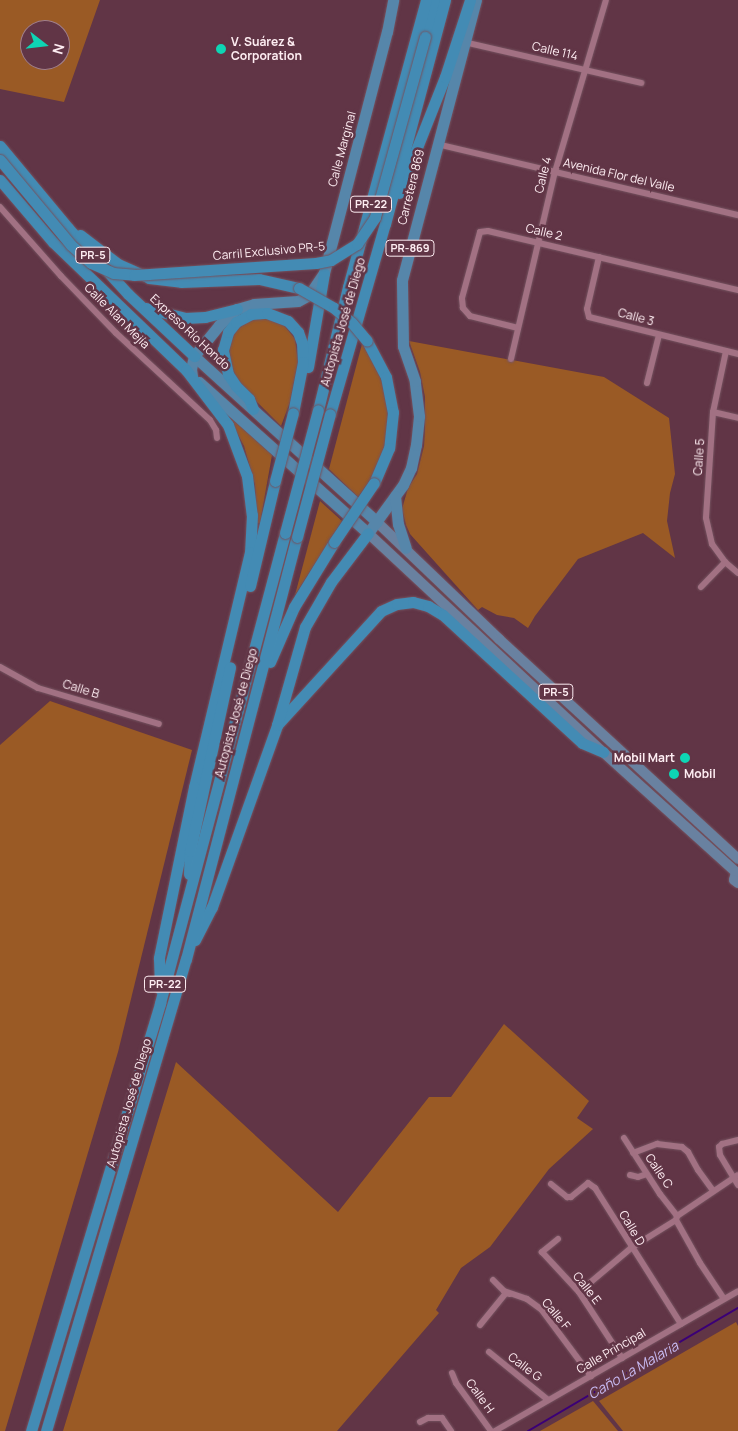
<!DOCTYPE html>
<meta charset="utf-8">
<style>
body{margin:0}
#map{position:relative;width:738px;height:1431px;overflow:hidden;background:#613546;font-family:Manrope,sans-serif}
div>[style]{position:absolute}
[style*='--x']{left:calc(var(--x)*1px);top:calc(var(--y)*1px);width:calc(var(--w)*1px);rotate:calc(var(--a)*1deg)}
.green>*{inset:0;background:#9a5a25}
.stream>*{height:2px;margin:-1px;padding:0 1px;transform-origin:1px;border-radius:1px;background:#3b0077}
.roads{filter:drop-shadow(0 0 1px #74525f) drop-shadow(0 0 1px #74525f)}
.minor>*{height:6px;margin:-3px;padding:0 3px;transform-origin:3px;border-radius:3px;background:#a27183}
.primary>*{height:10px;margin:-5px;padding:0 5px;transform-origin:5px;border-radius:5px;background:#6981a0}
.trunk>*{height:11px;margin:-5.5px;padding:0 5.5px;transform-origin:5.5px;border-radius:5.5px;background:#5686aa}
.motorway>*{height:11px;margin:-5.5px;padding:0 5.5px;transform-origin:5.5px;border-radius:5.5px;background:#438bb4}
.bridges{filter:drop-shadow(0 0 1px #74525f) drop-shadow(0 0 1px #74525f)}
.motorway-bridge>*{height:11px;margin:-5.5px;padding:0 5.5px;transform-origin:5.5px;border-radius:5.5px;background:#438bb4}
.dots>*{width:14px;height:14px;translate:-50% -50%;box-sizing:border-box;border:2px solid #613546;border-radius:50%}
span{translate:-50% -50%;white-space:nowrap;text-align:center;line-height:1.15;-webkit-text-stroke:5px #613546;paint-order:stroke}
.shield-label span{padding:1px 4px;background:#613546;border:1px solid;border-radius:4px;-webkit-text-stroke-width:0}
.shield-label{font-size:11px;color:#feedf2;font-weight:700}
.poi-label{font-size:12px;color:#feedf2;font-weight:700}
.left{translate:0 -50%;text-align:left}
.right{translate:-100% -50%;text-align:right}
.street-label{font-size:12px;color:#feedf2}
.water-label{font-size:14px;color:#c8baf2;font-style:italic}
.north{position:absolute;left:20px;top:20px;width:50px;height:50px;box-sizing:border-box;background:#613546;border:1px solid #a07f8b;border-radius:50%;rotate:106deg;font-size:14px;font-weight:700;line-height:20px;text-align:center;color:#feedf2}
.north::after{content:'';display:block;margin:auto;width:18px;height:22px;background:#0ed5b4;clip-path:polygon(50% 0,100% 100%,50% 72%,0 100%)}
</style>
<div id="map">
<div class="green">
<i style="clip-path:polygon(evenodd,0 0,100px 0,64px 102px,0 89px,0 0,30px 30px,60px 30px,60px 60px,30px 60px,30px 30px)"></i>
<i style="clip-path:polygon(259px 318px,272px 318px,283px 324px,295px 339px,298px 362px,290px 402px,281px 426px,245px 390px,235px 378px,230px 362px,229px 345px,236px 329px,247px 320px)"></i>
<i style="clip-path:polygon(409px 341px,604px 377px,669px 418px,675px 474px,670px 493px,667px 521px,675px 558px,643px 533px,578px 559px,535px 616px,528px 628px,514px 618px,497px 615px,482px 607px,478px 610px,410px 534px,406px 525px,402px 509px,408px 488px,417px 474px,424px 446px,425px 429px,425px 397px,420px 372px)"></i>
<i style="clip-path:polygon(362px 344px,376px 364px,386px 395px,388px 422px,385px 448px,373px 476px,358px 497px,329px 469px)"></i>
<i style="clip-path:polygon(231px 416px,272px 455px,260px 523px,257px 523px,255px 485px,244px 446px,229px 418px)"></i>
<i style="clip-path:polygon(320px 501px,342px 521px,295px 595px)"></i>
<i style="clip-path:polygon(50px 701px,192px 750px,118px 1052px,5px 1431px,0 1431px,0 745px)"></i>
<i style="clip-path:polygon(504px 1024px,589px 1101px,577px 1118px,593px 1129px,549px 1169px,490px 1247px,461px 1268px,436px 1310px,439px 1313px,337px 1431px,63px 1431px,176px 1062px,338px 1212px,429px 1097px,451px 1097px)"></i>
<i style="clip-path:polygon(736px 1322px,738px 1326px,738px 1431px,623px 1431px,599px 1401px)"></i>
<i style="clip-path:polygon(593px 1401px,618px 1431px,540px 1431px)"></i>
</div>
<div class="stream">
<i style="--x:528;--y:1431;--w:243;--a:-30.4"></i>
</div>
<div class="roads">
<div class="minor">
<i style="--x:464;--y:42;--w:182;--a:13"></i>
<i style="--x:437;--y:144;--w:309;--a:13.3"></i>
<i style="--x:0;--y:207;--w:92;--a:48.5"></i>
<i style="--x:61;--y:276;--w:79;--a:46"></i>
<i style="--x:116;--y:333;--w:128;--a:42.8"></i>
<i style="--x:210;--y:420;--w:12;--a:59"></i>
<i style="--x:216;--y:430;--w:8;--a:83"></i>
<i style="--x:599;--y:257;--w:53;--a:103"></i>
<i style="--x:587;--y:309;--w:8;--a:76"></i>
<i style="--x:589;--y:317;--w:154;--a:13.9"></i>
<i style="--x:518;--y:328;--w:49;--a:-166"></i>
<i style="--x:470;--y:316;--w:11;--a:-131"></i>
<i style="--x:463;--y:308;--w:10;--a:-96"></i>
<i style="--x:462;--y:298;--w:68;--a:-74.7"></i>
<i style="--x:480;--y:232;--w:8;--a:-7"></i>
<i style="--x:488;--y:231;--w:257;--a:13.3"></i>
<i style="--x:726;--y:351;--w:62;--a:102"></i>
<i style="--x:713;--y:412;--w:106;--a:93.8"></i>
<i style="--x:706;--y:518;--w:27;--a:77"></i>
<i style="--x:712;--y:544;--w:22;--a:54"></i>
<i style="--x:725;--y:562;--w:17;--a:40"></i>
<i style="--x:511;--y:359;--w:192;--a:-76.8"></i>
<i style="--x:555;--y:172;--w:179;--a:-73.5"></i>
<i style="--x:647;--y:383;--w:49;--a:-76"></i>
<i style="--x:713;--y:412;--w:26;--a:13"></i>
<i style="--x:701;--y:587;--w:35;--a:-46"></i>
<i style="--x:0;--y:667;--w:43;--a:28.9"></i>
<i style="--x:38;--y:688;--w:126;--a:16.6"></i>
<i style="--x:624;--y:1138;--w:67;--a:57.3"></i>
<i style="--x:660;--y:1194;--w:28;--a:52"></i>
<i style="--x:738;--y:1140;--w:16;--a:166"></i>
<i style="--x:722;--y:1144;--w:4;--a:135"></i>
<i style="--x:719;--y:1147;--w:8;--a:83"></i>
<i style="--x:720;--y:1155;--w:35;--a:59"></i>
<i style="--x:633;--y:1153;--w:26;--a:-21"></i>
<i style="--x:657;--y:1144;--w:25;--a:7"></i>
<i style="--x:682;--y:1147;--w:8;--a:40"></i>
<i style="--x:688;--y:1152;--w:21;--a:61"></i>
<i style="--x:698;--y:1170;--w:26;--a:54"></i>
<i style="--x:630;--y:1175;--w:8;--a:14"></i>
<i style="--x:638;--y:1177;--w:9;--a:-18"></i>
<i style="--x:551;--y:1184;--w:21;--a:39"></i>
<i style="--x:567;--y:1197;--w:4;--a:0"></i>
<i style="--x:571;--y:1197;--w:22;--a:-39"></i>
<i style="--x:588;--y:1183;--w:9;--a:36"></i>
<i style="--x:595;--y:1188;--w:161;--a:57.7"></i>
<i style="--x:676;--y:1220;--w:49;--a:60.8"></i>
<i style="--x:700;--y:1263;--w:43;--a:56.3"></i>
<i style="--x:558;--y:1239;--w:21;--a:141"></i>
<i style="--x:542;--y:1252;--w:54;--a:47.2"></i>
<i style="--x:579;--y:1292;--w:79;--a:56.9"></i>
<i style="--x:493;--y:1280;--w:16;--a:45"></i>
<i style="--x:504;--y:1291;--w:24;--a:19"></i>
<i style="--x:527;--y:1299;--w:17;--a:36"></i>
<i style="--x:541;--y:1309;--w:84;--a:53.3"></i>
<i style="--x:579;--y:1292;--w:68;--a:-40.2"></i>
<i style="--x:631;--y:1248;--w:53;--a:-31.9"></i>
<i style="--x:676;--y:1220;--w:4;--a:-76"></i>
<i style="--x:677;--y:1216;--w:73;--a:-33.9"></i>
<i style="--x:480;--y:1325;--w:41;--a:-50.9"></i>
<i style="--x:506;--y:1293;--w:4;--a:14"></i>
<i style="--x:489;--y:1352;--w:76;--a:39.1"></i>
<i style="--x:452;--y:1373;--w:11;--a:68"></i>
<i style="--x:456;--y:1383;--w:59;--a:53.9"></i>
<i style="--x:420;--y:1422;--w:9;--a:-27"></i>
<i style="--x:428;--y:1418;--w:14;--a:0"></i>
<i style="--x:442;--y:1418;--w:16;--a:55"></i>
<i style="--x:495;--y:1431;--w:280;--a:-29.9"></i>
</div>
<div class="primary">
<i style="--x:377;--y:522;--w:169;--a:43.8"></i>
<i style="--x:499;--y:639;--w:325;--a:42.6"></i>
<i style="--x:368;--y:533;--w:321;--a:43"></i>
<i style="--x:603;--y:752;--w:182;--a:42.1"></i>
<i style="--x:736;--y:872;--w:8;--a:104"></i>
<i style="--x:734;--y:880;--w:5;--a:37"></i>
</div>
<div class="trunk">
<i style="--x:194;--y:356;--w:247;--a:42.2"></i>
<i style="--x:192;--y:376;--w:7;--a:-98"></i>
<i style="--x:191;--y:369;--w:13;--a:-77"></i>
<i style="--x:194;--y:356;--w:40;--a:-51"></i>
<i style="--x:219;--y:325;--w:24;--a:-42"></i>
<i style="--x:237;--y:309;--w:18;--a:-16"></i>
<i style="--x:254;--y:304;--w:44;--a:-3.9"></i>
<i style="--x:298;--y:301;--w:13;--a:-29"></i>
<i style="--x:309;--y:295;--w:27;--a:-56"></i>
<i style="--x:324;--y:273;--w:249;--a:-75.4"></i>
<i style="--x:387;--y:32;--w:33;--a:-79"></i>
<i style="--x:199;--y:382;--w:227;--a:41.8"></i>
<i style="--x:368;--y:533;--w:59;--a:-53.9"></i>
<i style="--x:403;--y:485;--w:19;--a:-65"></i>
<i style="--x:411;--y:468;--w:24;--a:-78"></i>
<i style="--x:416;--y:445;--w:29;--a:-84"></i>
<i style="--x:419;--y:416;--w:35;--a:-97"></i>
<i style="--x:415;--y:381;--w:37;--a:-109"></i>
<i style="--x:403;--y:346;--w:66;--a:-90.9"></i>
<i style="--x:402;--y:280;--w:290;--a:-75.2"></i>
<i style="--x:395;--y:496;--w:28;--a:84"></i>
<i style="--x:398;--y:524;--w:25;--a:72"></i>
</div>
<div class="motorway">
<i style="--x:425;--y:37;--w:38;--a:-75"></i>
<i style="--x:0;--y:146;--w:107;--a:50.3"></i>
<i style="--x:68;--y:228;--w:89;--a:47.7"></i>
<i style="--x:128;--y:294;--w:91;--a:43.2"></i>
<i style="--x:0;--y:180;--w:82;--a:49.5"></i>
<i style="--x:53;--y:242;--w:185;--a:43.9"></i>
<i style="--x:186;--y:370;--w:69;--a:52.6"></i>
<i style="--x:228;--y:425;--w:54;--a:69.6"></i>
<i style="--x:247;--y:476;--w:39;--a:83"></i>
<i style="--x:252;--y:515;--w:37;--a:93"></i>
<i style="--x:250;--y:552;--w:242;--a:103.4"></i>
<i style="--x:194;--y:787;--w:175;--a:101.6"></i>
<i style="--x:159;--y:958;--w:31;--a:88"></i>
<i style="--x:399;--y:193;--w:125;--a:-68.4"></i>
<i style="--x:445;--y:77;--w:81;--a:-72"></i>
<i style="--x:80;--y:235;--w:48;--a:37.3"></i>
<i style="--x:118;--y:264;--w:34;--a:24"></i>
<i style="--x:149;--y:278;--w:32;--a:7"></i>
<i style="--x:181;--y:282;--w:78;--a:-2.2"></i>
<i style="--x:259;--y:279;--w:41;--a:12.7"></i>
<i style="--x:146;--y:308;--w:40;--a:14.4"></i>
<i style="--x:185;--y:318;--w:20;--a:-3"></i>
<i style="--x:205;--y:317;--w:33;--a:-14"></i>
<i style="--x:367;--y:341;--w:41;--a:62.2"></i>
<i style="--x:386;--y:377;--w:36;--a:79"></i>
<i style="--x:393;--y:412;--w:36;--a:96"></i>
<i style="--x:389;--y:448;--w:38;--a:113"></i>
<i style="--x:308;--y:367;--w:95;--a:-80.3"></i>
<i style="--x:253;--y:409;--w:11;--a:-112"></i>
<i style="--x:249;--y:399;--w:18;--a:-135"></i>
<i style="--x:236;--y:386;--w:14;--a:-124"></i>
<i style="--x:228;--y:374;--w:25;--a:-102"></i>
<i style="--x:223;--y:350;--w:19;--a:-74"></i>
<i style="--x:228;--y:332;--w:13;--a:-51"></i>
<i style="--x:236;--y:322;--w:17;--a:-28"></i>
<i style="--x:251;--y:314;--w:16;--a:-4"></i>
<i style="--x:267;--y:313;--w:22;--a:21"></i>
<i style="--x:288;--y:321;--w:15;--a:48"></i>
<i style="--x:298;--y:332;--w:12;--a:70"></i>
<i style="--x:302;--y:343;--w:19;--a:87"></i>
<i style="--x:303;--y:362;--w:52;--a:101.1"></i>
<i style="--x:318;--y:410;--w:127;--a:-76.3"></i>
<i style="--x:348;--y:287;--w:297;--a:-74.8"></i>
<i style="--x:330;--y:414;--w:198;--a:-73.9"></i>
<i style="--x:385;--y:224;--w:232;--a:-75"></i>
<i style="--x:250;--y:586;--w:108;--a:-76.6"></i>
<i style="--x:270;--y:662;--w:60;--a:-66.4"></i>
<i style="--x:294;--y:607;--w:76;--a:-58.4"></i>
<i style="--x:277;--y:725;--w:154;--a:-47.6"></i>
<i style="--x:381;--y:611;--w:17;--a:-24"></i>
<i style="--x:397;--y:604;--w:16;--a:-7"></i>
<i style="--x:413;--y:602;--w:16;--a:15"></i>
<i style="--x:428;--y:606;--w:17;--a:31"></i>
<i style="--x:443;--y:615;--w:189;--a:42.6"></i>
<i style="--x:582;--y:743;--w:23;--a:23"></i>
<i style="--x:189;--y:874;--w:23;--a:-88"></i>
<i style="--x:190;--y:851;--w:188;--a:-77.7"></i>
<i style="--x:195;--y:940;--w:37;--a:-63"></i>
<i style="--x:212;--y:907;--w:193;--a:-70.3"></i>
<i style="--x:277;--y:725;--w:102;--a:-74.1"></i>
<i style="--x:305;--y:627;--w:52;--a:-60"></i>
<i style="--x:331;--y:582;--w:61;--a:-52.9"></i>
<i style="--x:31;--y:1431;--w:447;--a:-73.2"></i>
<i style="--x:160;--y:1003;--w:486;--a:-75.1"></i>
<i style="--x:46;--y:1431;--w:492;--a:-73.5"></i>
<i style="--x:186;--y:959;--w:436;--a:-75.3"></i>
</div>
</div>
<div class="bridges">
<div class="motorway-bridge">
<i style="--x:0;--y:160;--w:111;--a:50.1"></i>
<i style="--x:71;--y:245;--w:27;--a:42"></i>
<i style="--x:91;--y:263;--w:24;--a:24"></i>
<i style="--x:113;--y:273;--w:21;--a:5"></i>
<i style="--x:134;--y:275;--w:182;--a:-3.8"></i>
<i style="--x:316;--y:263;--w:15;--a:-11"></i>
<i style="--x:331;--y:260;--w:31;--a:-32"></i>
<i style="--x:357;--y:244;--w:32;--a:-56"></i>
<i style="--x:375;--y:217;--w:187;--a:-74.5"></i>
<i style="--x:299;--y:288;--w:40;--a:29.7"></i>
<i style="--x:334;--y:308;--w:23;--a:40"></i>
<i style="--x:352;--y:323;--w:23;--a:50"></i>
<i style="--x:275;--y:481;--w:70;--a:-75.2"></i>
<i style="--x:285;--y:533;--w:127;--a:-75"></i>
<i style="--x:297;--y:537;--w:127;--a:-75"></i>
<i style="--x:334;--y:542;--w:71;--a:-55.9"></i>
</div>
</div>
<div class="dots">
<i style="left:221px;top:49px;background:#0ed5b4"></i>
<i style="left:685px;top:758px;background:#0ed5b4"></i>
<i style="left:674px;top:774px;background:#0ed5b4"></i>
</div>
<div class="shield-label">
<span style="left:371px;top:204px">PR-22</span>
<span style="left:410px;top:248px">PR-869</span>
<span style="left:93px;top:255px">PR-5</span>
<span style="left:556px;top:692px">PR-5</span>
<span style="left:165px;top:984px">PR-22</span>
</div>
<div class="poi-label">
<span class="left" style="left:231px;top:49px">V. Suárez &amp;<br>Corporation</span>
<span class="right" style="left:675px;top:758px">Mobil Mart</span>
<span class="left" style="left:684px;top:774px">Mobil</span>
</div>
<div class="street-label">
<span style="left:555px;top:51px;rotate:13deg">Calle 114</span>
<span style="left:342px;top:149px;rotate:-75deg">Calle Marginal</span>
<span style="left:543px;top:175px;rotate:-76deg">Calle 4</span>
<span style="left:619px;top:175px;rotate:13deg">Avenida Flor del Valle</span>
<span style="left:411px;top:187px;rotate:-76deg">Carretera 869</span>
<span style="left:544px;top:232px;rotate:13deg">Calle 2</span>
<span style="left:269px;top:251px;rotate:-5deg">Carril Exclusivo PR-5</span>
<span style="left:117px;top:316px;rotate:45deg">Calle Alan Mejía</span>
<span style="left:636px;top:317px;rotate:15deg">Calle 3</span>
<span style="left:343px;top:322px;rotate:-74deg">Autopista José de Diego</span>
<span style="left:190px;top:332px;rotate:43deg">Expreso Río Hondo</span>
<span style="left:699px;top:457px;rotate:-86deg">Calle 5</span>
<span style="left:81px;top:689px;rotate:17deg">Calle B</span>
<span style="left:236px;top:713px;rotate:-75deg">Autopista José de Diego</span>
<span style="left:129px;top:1103px;rotate:-74deg">Autopista José de Diego</span>
<span style="left:659px;top:1171px;rotate:56deg">Calle C</span>
<span style="left:632px;top:1228px;rotate:59deg">Calle D</span>
<span style="left:587px;top:1288px;rotate:52deg">Calle E</span>
<span style="left:556px;top:1314px;rotate:50deg">Calle F</span>
<span style="left:611px;top:1351px;rotate:-30deg">Calle Principal</span>
<span style="left:525px;top:1367px;rotate:37deg">Calle G</span>
<span style="left:480px;top:1396px;rotate:54deg">Calle H</span>
</div>
<div class="water-label">
<span style="left:633px;top:1370px;rotate:-30deg">Caño La Malaria</span>
</div>
<div class="north">N</div>
</div>
